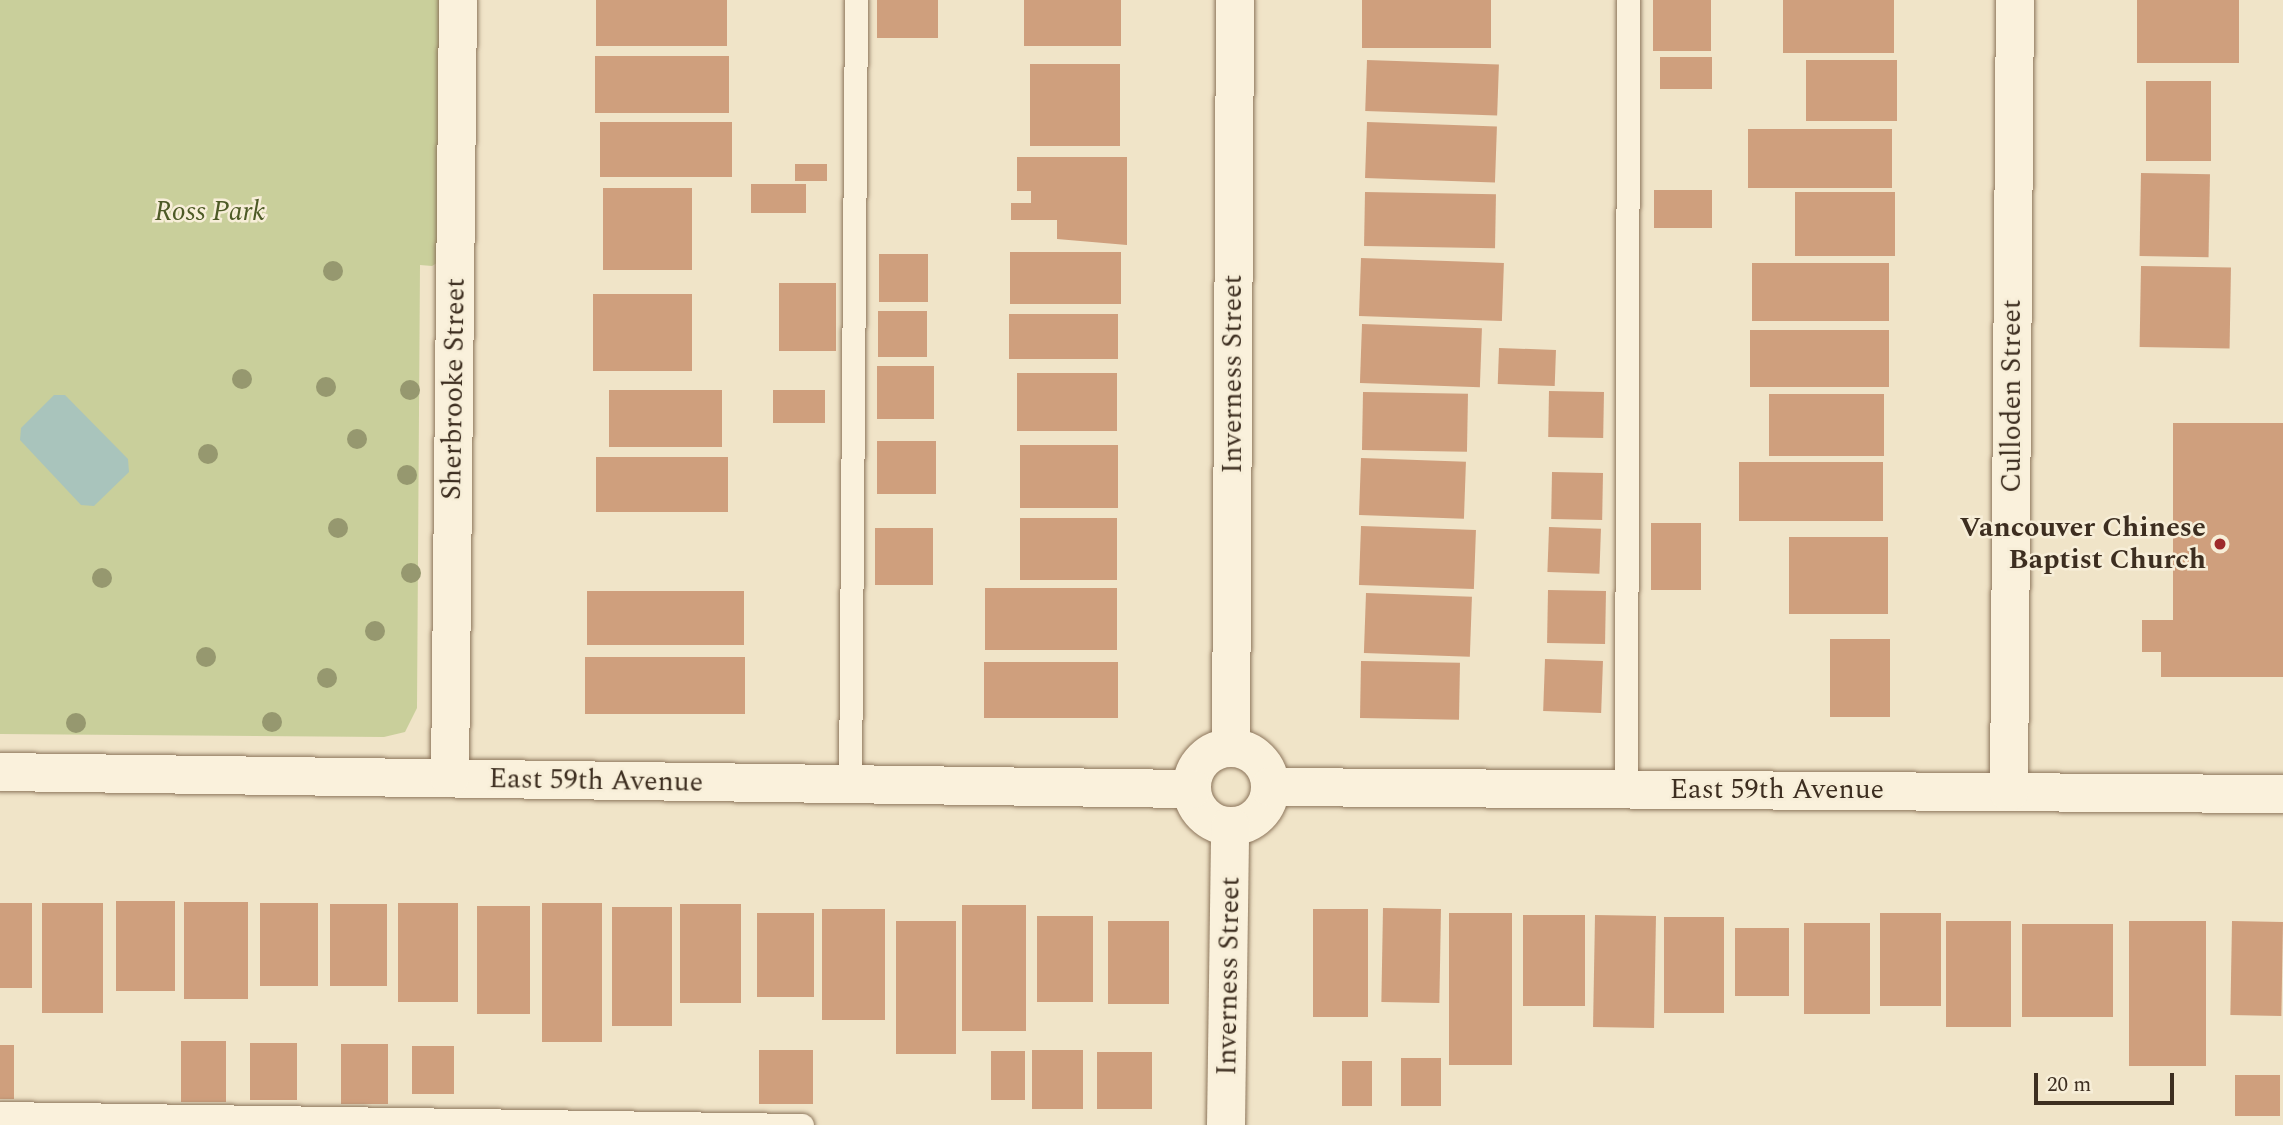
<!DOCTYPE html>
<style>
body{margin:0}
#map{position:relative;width:2283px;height:1125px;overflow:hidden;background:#f0e4c8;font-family:Spectral,serif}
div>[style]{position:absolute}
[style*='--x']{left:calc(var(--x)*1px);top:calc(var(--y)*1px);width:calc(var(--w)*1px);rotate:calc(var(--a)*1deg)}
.green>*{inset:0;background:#c9cf9b}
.water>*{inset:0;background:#a9c4bc}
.building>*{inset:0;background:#cf9f7d;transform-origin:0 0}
.roads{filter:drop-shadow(0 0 2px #8d765c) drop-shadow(0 0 2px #8d765c)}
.service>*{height:23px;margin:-11.5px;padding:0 11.5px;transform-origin:11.5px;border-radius:11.5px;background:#faf1dc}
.minor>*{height:38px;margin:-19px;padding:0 19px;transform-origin:19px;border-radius:19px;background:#faf1dc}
.minor>.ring{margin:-19px;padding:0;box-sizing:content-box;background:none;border:38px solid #faf1dc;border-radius:50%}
.trees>*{width:20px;height:20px;margin:-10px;border-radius:50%;background:#96986f}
.dots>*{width:19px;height:19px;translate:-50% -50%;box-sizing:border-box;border:4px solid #f7eed8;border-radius:50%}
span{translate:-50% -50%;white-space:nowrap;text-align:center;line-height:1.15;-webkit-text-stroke:5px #f7eed8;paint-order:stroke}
.park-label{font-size:28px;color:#4d5a26;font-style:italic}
.street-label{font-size:28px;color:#3d2e20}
.poi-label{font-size:28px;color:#3d2e20;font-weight:700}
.right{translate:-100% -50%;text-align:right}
.scale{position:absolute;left:2034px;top:1073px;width:140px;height:32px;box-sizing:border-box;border:4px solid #3d2e20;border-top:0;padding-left:9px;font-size:21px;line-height:24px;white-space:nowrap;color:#3d2e20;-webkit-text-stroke:5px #f7eed8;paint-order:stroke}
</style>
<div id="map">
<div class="green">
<i style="clip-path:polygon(0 0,469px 0,447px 257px,432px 266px,420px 265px,417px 708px,405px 732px,384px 737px,0 734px)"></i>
</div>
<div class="water">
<i style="clip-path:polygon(54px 395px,65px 395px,128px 459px,129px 472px,94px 506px,81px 505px,20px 440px,21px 428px)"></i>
</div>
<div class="building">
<i style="left:596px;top:0;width:131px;height:46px"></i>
<i style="left:877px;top:0;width:61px;height:38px"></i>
<i style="left:1024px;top:0;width:97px;height:46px"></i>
<i style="left:1362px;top:0;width:129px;height:48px"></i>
<i style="left:1653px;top:0;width:58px;height:51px"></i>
<i style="left:1783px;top:0;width:111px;height:53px"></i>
<i style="left:2137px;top:0;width:102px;height:63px"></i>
<i style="left:595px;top:56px;width:134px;height:57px"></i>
<i style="left:1660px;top:57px;width:52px;height:32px"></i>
<i style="left:1367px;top:60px;width:132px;height:51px;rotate:2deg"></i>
<i style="left:1806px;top:60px;width:91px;height:61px"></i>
<i style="left:1030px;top:64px;width:90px;height:82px"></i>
<i style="left:2146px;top:81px;width:65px;height:80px"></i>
<i style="left:600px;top:122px;width:132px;height:55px"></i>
<i style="left:1367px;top:122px;width:130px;height:56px;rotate:2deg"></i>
<i style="left:1748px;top:129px;width:144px;height:59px"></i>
<i style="clip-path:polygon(1017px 157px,1127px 157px,1127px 245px,1057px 239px,1057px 220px,1011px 220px,1011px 203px,1031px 203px,1031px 191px,1017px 191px)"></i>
<i style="left:795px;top:164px;width:32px;height:17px"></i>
<i style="left:2141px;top:173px;width:69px;height:83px;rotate:1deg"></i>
<i style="left:751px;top:184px;width:55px;height:29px"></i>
<i style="left:603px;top:188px;width:89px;height:82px"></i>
<i style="left:1654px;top:190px;width:58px;height:38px"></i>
<i style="left:1365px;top:192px;width:131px;height:54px;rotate:1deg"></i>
<i style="left:1795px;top:192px;width:100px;height:64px"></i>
<i style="left:1010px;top:252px;width:111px;height:52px"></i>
<i style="left:879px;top:254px;width:49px;height:48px"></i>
<i style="left:1361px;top:258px;width:143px;height:58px;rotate:2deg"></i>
<i style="left:1752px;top:263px;width:137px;height:58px"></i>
<i style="left:2141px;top:266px;width:90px;height:81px;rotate:1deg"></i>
<i style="left:779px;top:283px;width:57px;height:68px"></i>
<i style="left:593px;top:294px;width:99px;height:77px"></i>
<i style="left:878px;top:311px;width:49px;height:46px"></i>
<i style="left:1009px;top:314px;width:109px;height:45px"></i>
<i style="left:1362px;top:324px;width:120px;height:59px;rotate:2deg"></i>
<i style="left:1750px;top:330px;width:139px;height:57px"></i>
<i style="left:1499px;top:348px;width:57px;height:36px;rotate:2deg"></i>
<i style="left:877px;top:366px;width:57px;height:53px"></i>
<i style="left:1017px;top:373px;width:100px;height:58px"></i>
<i style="left:609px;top:390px;width:113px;height:57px"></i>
<i style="left:773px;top:390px;width:52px;height:33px"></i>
<i style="left:1549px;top:391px;width:55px;height:46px;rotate:1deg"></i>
<i style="left:1363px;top:392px;width:105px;height:58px;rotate:1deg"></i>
<i style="left:1769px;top:394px;width:115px;height:62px"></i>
<i style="clip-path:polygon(2173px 423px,2283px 423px,2283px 677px,2161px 677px,2161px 652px,2142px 652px,2142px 620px,2173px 620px)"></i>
<i style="left:877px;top:441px;width:59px;height:53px"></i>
<i style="left:1020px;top:445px;width:98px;height:63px"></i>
<i style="left:596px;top:457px;width:132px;height:55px"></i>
<i style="left:1361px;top:458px;width:105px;height:57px;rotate:2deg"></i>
<i style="left:1739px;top:462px;width:144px;height:59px"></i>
<i style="left:1552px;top:472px;width:51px;height:47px;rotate:1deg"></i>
<i style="left:1020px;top:518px;width:97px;height:62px"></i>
<i style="left:1651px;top:523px;width:50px;height:67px"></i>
<i style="left:1361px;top:526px;width:115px;height:59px;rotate:2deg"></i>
<i style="left:1549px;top:527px;width:52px;height:45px;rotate:2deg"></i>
<i style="left:875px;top:528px;width:58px;height:57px"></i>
<i style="left:1789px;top:537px;width:99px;height:77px"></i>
<i style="left:985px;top:588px;width:132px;height:62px"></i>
<i style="left:1548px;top:590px;width:58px;height:53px;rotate:1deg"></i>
<i style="left:587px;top:591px;width:157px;height:54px"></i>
<i style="left:1366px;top:593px;width:106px;height:60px;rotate:2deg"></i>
<i style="left:1830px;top:639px;width:60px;height:78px"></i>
<i style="left:585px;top:657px;width:160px;height:57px"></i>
<i style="left:1545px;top:659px;width:58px;height:52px;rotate:2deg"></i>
<i style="left:1361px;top:661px;width:99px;height:57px;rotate:1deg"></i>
<i style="left:984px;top:662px;width:134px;height:56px"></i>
<i style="left:116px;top:901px;width:59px;height:90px"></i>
<i style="left:184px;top:902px;width:64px;height:97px"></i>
<i style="left:0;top:903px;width:32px;height:85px"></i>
<i style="left:42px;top:903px;width:61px;height:110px"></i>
<i style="left:260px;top:903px;width:58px;height:83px"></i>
<i style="left:398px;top:903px;width:60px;height:99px"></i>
<i style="left:542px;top:903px;width:60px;height:139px"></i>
<i style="left:330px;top:904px;width:57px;height:82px"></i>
<i style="left:680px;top:904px;width:61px;height:99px"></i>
<i style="left:962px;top:905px;width:64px;height:126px"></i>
<i style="left:477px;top:906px;width:53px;height:108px"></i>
<i style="left:612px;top:907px;width:60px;height:119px"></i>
<i style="left:1383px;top:908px;width:58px;height:94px;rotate:1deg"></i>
<i style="left:822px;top:909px;width:63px;height:111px"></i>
<i style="left:1313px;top:909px;width:55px;height:108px"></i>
<i style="left:757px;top:913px;width:57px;height:84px"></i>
<i style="left:1449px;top:913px;width:63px;height:152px"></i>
<i style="left:1880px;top:913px;width:61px;height:93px"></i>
<i style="left:1523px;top:915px;width:62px;height:91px"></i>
<i style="left:1595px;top:915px;width:61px;height:112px;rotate:1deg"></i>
<i style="left:1037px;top:916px;width:56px;height:86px"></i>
<i style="left:1664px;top:917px;width:60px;height:96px"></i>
<i style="left:896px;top:921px;width:60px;height:133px"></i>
<i style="left:1108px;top:921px;width:61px;height:83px"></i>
<i style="left:1946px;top:921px;width:65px;height:106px"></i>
<i style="left:2129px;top:921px;width:77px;height:145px"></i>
<i style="left:2232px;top:921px;width:51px;height:94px;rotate:1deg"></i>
<i style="left:1804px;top:923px;width:66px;height:91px"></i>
<i style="left:2022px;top:924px;width:91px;height:93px"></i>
<i style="left:1735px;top:928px;width:54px;height:68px"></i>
<i style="left:181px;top:1041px;width:45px;height:61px"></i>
<i style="left:250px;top:1043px;width:47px;height:57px"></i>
<i style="left:341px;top:1044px;width:47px;height:60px"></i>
<i style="left:0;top:1045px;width:14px;height:54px"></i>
<i style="left:412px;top:1046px;width:42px;height:48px"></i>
<i style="left:759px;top:1050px;width:54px;height:54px"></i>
<i style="left:1032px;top:1050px;width:51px;height:59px"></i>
<i style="left:991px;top:1051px;width:34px;height:49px"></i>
<i style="left:1097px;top:1052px;width:55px;height:57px"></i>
<i style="left:1401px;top:1058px;width:40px;height:48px"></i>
<i style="left:1342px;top:1061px;width:30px;height:45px"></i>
<i style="left:2235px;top:1075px;width:45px;height:41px"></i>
</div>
<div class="roads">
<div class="service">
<i style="--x:850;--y:786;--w:786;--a:-89.56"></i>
<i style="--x:1626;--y:789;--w:789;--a:-89.85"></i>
<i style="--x:0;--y:1113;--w:802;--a:0.86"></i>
</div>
<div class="minor">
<i style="--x:1231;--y:747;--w:747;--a:-89.69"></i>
<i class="ring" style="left:1192px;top:748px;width:40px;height:40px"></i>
<i style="--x:0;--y:772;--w:1192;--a:0.82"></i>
<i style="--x:450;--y:778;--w:778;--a:-89.41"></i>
<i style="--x:1270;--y:787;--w:1013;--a:0.4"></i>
<i style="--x:2009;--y:792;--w:792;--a:-89.57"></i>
<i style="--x:1226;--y:1125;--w:299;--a:-89.2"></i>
</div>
</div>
<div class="trees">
<i style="left:333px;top:271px"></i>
<i style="left:242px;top:379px"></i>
<i style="left:326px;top:387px"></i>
<i style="left:410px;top:390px"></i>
<i style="left:357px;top:439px"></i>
<i style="left:208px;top:454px"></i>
<i style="left:407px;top:475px"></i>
<i style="left:338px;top:528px"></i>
<i style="left:411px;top:573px"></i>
<i style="left:102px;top:578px"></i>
<i style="left:375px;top:631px"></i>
<i style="left:206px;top:657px"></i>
<i style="left:327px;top:678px"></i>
<i style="left:272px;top:722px"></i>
<i style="left:76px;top:723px"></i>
</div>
<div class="dots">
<i style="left:2220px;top:544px;background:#9e2a2b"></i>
</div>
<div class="park-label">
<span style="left:210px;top:212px">Ross Park</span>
</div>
<div class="street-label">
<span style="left:1233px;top:374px;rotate:-90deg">Inverness Street</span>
<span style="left:454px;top:389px;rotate:-89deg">Sherbrooke Street</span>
<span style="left:2012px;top:396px;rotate:-90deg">Culloden Street</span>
<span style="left:596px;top:781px;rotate:1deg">East 59th Avenue</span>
<span style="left:1777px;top:790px">East 59th Avenue</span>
<span style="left:1229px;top:976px;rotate:-89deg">Inverness Street</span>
</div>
<div class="poi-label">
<span class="right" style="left:2206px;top:544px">Vancouver Chinese<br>Baptist Church</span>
</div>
<div class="scale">20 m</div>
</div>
